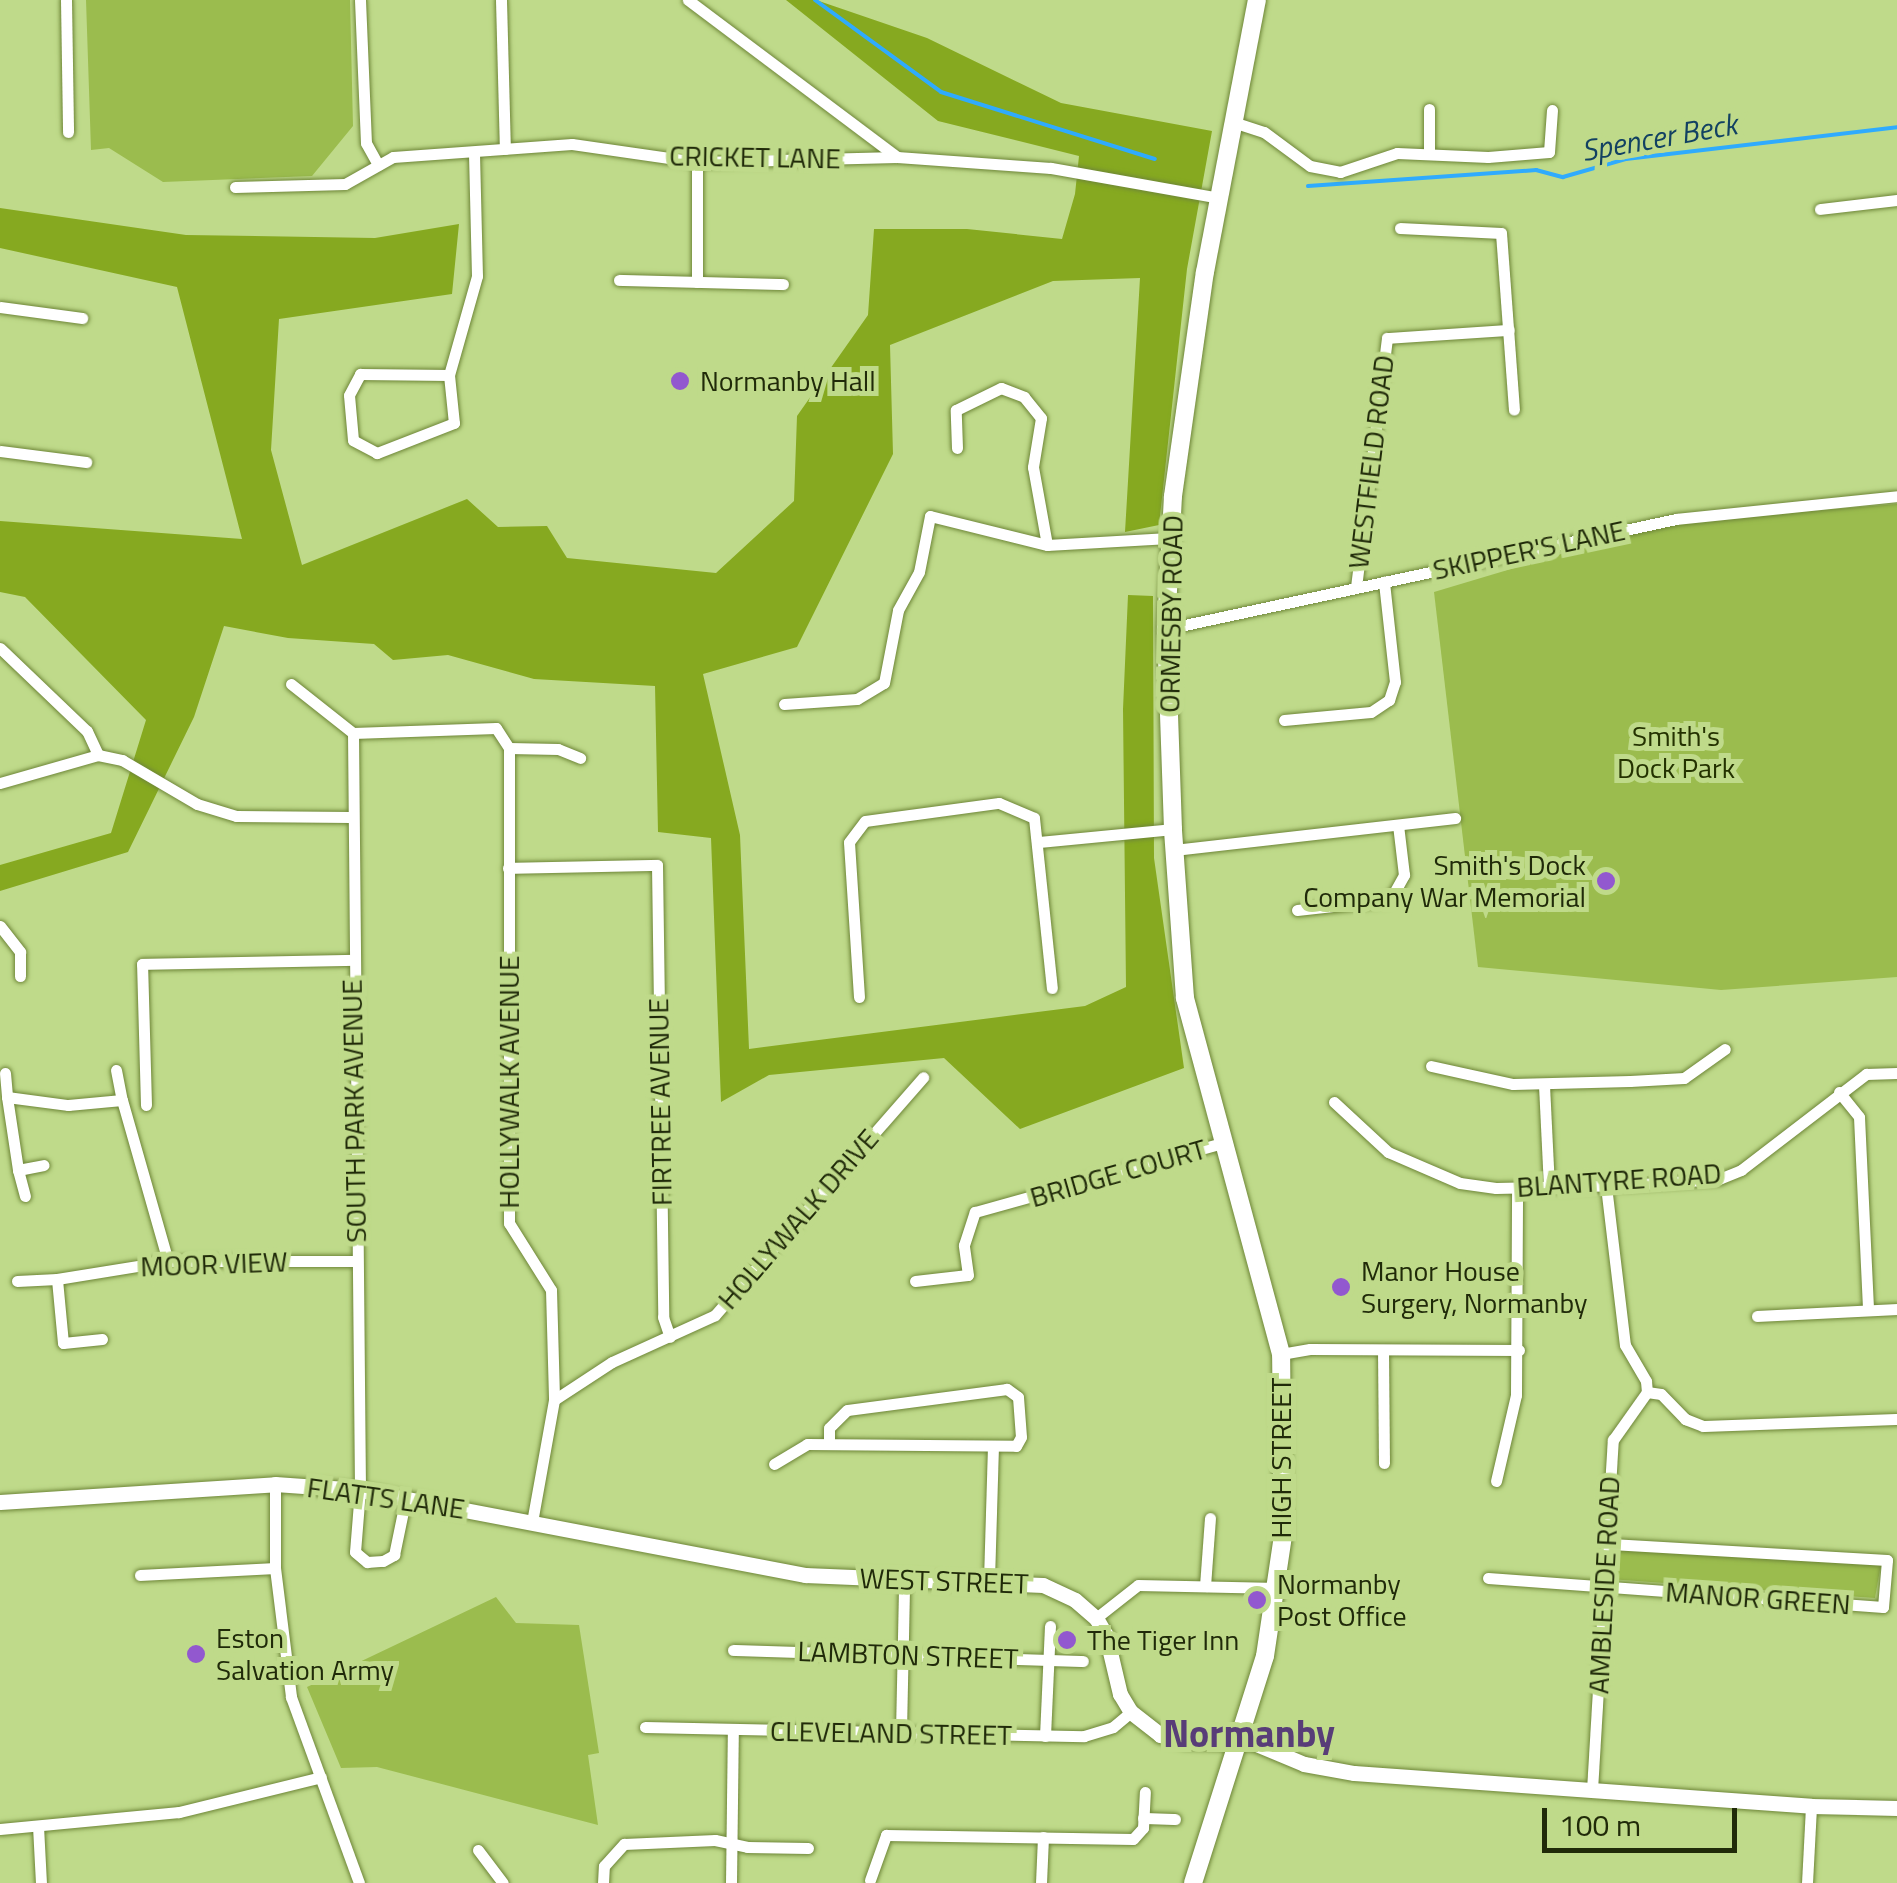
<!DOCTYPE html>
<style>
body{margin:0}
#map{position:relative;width:1897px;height:1883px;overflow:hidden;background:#bfda8a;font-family:"Titillium Web",sans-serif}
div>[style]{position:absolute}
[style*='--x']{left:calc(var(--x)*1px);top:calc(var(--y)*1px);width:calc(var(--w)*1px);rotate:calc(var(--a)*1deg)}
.green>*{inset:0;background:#9bbc4e}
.forest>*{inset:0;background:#86a920}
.stream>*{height:4px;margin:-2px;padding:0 2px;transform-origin:2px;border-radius:2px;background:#2fabfd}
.roads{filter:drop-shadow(0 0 2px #6e8638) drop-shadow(0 0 2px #6e8638)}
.minor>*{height:11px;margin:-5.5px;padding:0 5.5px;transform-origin:5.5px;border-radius:5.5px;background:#fff}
.tertiary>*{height:15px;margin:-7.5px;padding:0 7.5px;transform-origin:7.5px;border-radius:7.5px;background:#fff}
.secondary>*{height:18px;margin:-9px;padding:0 9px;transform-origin:9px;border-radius:9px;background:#fff}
.dots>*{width:28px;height:28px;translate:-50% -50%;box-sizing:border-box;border:5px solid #bfda8a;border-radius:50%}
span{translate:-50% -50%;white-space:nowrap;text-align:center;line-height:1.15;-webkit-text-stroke:10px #bfda8a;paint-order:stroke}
.street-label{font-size:28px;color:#202a09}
.poi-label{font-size:28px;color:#202a09}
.left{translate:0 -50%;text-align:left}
.right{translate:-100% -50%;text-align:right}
.park-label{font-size:28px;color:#243200}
.water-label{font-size:30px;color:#124162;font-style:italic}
.district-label{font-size:38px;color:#583d78;font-weight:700}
.scale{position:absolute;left:1542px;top:1808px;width:195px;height:45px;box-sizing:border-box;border:5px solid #202a09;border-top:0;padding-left:12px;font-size:30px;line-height:35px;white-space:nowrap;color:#202a09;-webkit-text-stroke:8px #bfda8a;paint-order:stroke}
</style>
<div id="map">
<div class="green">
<i style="clip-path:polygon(86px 0,350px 0,353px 126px,312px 176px,163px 182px,109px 148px,91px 150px)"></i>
<i style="clip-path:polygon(1897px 504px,1897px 977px,1721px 990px,1478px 967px,1434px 592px,1665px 523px)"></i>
<i style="clip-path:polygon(1607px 1549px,1881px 1564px,1875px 1598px,1609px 1579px)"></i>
<i style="clip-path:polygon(496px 1597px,516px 1623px,579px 1625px,599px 1753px,588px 1755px,598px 1825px,377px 1767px,341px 1768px,307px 1687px)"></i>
</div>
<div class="forest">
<i style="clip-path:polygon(786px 0,816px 0,927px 38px,1061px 103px,1212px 131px,1187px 269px,1159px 525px,1125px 532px,1140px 278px,1053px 281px,890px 345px,893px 454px,797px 647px,703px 674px,740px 835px,749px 1049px,1085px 1006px,1126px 987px,1123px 709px,1128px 595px,1153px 596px,1154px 858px,1184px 1068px,1020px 1129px,944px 1058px,769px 1075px,721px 1102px,711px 838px,658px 832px,655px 686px,534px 679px,448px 655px,393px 660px,374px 644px,288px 638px,224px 626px,194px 717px,128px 852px,0 891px,0 865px,111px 833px,146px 720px,25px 597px,0 592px,0 521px,242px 539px,177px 287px,0 248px,0 208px,186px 235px,375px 238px,459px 224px,452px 294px,279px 319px,271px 450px,302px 565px,467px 499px,498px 527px,547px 526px,567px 558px,716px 573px,794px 501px,797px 416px,868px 315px,874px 229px,967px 229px,1062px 239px,1075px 194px,1079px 156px,938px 121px)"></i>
</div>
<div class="stream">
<i style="--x:815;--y:0;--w:156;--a:36.1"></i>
<i style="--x:941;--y:92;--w:224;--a:17.4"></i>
<i style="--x:1308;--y:186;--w:229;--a:-4"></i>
<i style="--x:1536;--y:170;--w:28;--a:15"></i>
<i style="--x:1563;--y:177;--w:66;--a:-15.9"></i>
<i style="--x:1626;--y:159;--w:273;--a:-6.7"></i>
</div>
<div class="roads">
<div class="minor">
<i style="--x:66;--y:0;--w:132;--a:89.1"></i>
<i style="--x:360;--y:0;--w:143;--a:87.6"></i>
<i style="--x:366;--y:143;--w:25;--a:61"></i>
<i style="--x:501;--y:0;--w:149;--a:88.5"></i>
<i style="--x:688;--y:0;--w:261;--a:36.9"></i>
<i style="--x:1236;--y:123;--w:29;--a:18"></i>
<i style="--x:1264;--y:132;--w:57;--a:36.5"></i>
<i style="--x:1310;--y:166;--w:31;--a:11"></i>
<i style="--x:1340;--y:172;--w:60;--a:-18.4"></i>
<i style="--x:1397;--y:153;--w:91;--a:2.5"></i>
<i style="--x:1488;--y:157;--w:61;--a:-4.7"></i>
<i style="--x:1549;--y:152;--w:42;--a:-85.9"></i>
<i style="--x:1429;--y:152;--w:43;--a:-90"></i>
<i style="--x:235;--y:187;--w:110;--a:-1.6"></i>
<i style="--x:345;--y:184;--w:55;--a:-29.4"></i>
<i style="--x:393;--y:157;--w:179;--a:-4.2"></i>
<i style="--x:572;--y:144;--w:126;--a:8.2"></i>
<i style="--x:697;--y:162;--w:200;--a:-1.4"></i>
<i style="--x:897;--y:157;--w:154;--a:4.1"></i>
<i style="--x:1051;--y:168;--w:171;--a:10.1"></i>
<i style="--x:1820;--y:209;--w:78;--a:-6.7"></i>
<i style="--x:1400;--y:228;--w:101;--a:2.8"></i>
<i style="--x:1501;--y:233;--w:177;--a:85.8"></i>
<i style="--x:619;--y:280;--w:164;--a:1.4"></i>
<i style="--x:697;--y:282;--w:120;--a:-90"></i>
<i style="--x:0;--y:307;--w:83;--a:7.6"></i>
<i style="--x:449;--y:375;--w:48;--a:84.1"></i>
<i style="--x:454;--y:423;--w:83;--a:158.7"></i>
<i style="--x:377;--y:453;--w:27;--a:-152"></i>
<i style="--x:353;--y:440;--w:45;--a:-95.1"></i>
<i style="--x:349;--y:395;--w:24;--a:-62"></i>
<i style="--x:360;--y:374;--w:89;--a:0.6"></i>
<i style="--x:449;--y:375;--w:103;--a:-74.2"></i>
<i style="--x:477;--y:276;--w:122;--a:-91.4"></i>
<i style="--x:957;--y:448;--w:38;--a:-92"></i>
<i style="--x:956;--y:410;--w:50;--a:-26.1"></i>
<i style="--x:1001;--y:388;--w:25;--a:21"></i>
<i style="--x:1024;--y:397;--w:27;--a:51"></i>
<i style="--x:1041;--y:418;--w:50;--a:99.3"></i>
<i style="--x:1033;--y:467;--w:79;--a:79.8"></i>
<i style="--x:0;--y:451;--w:87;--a:7.3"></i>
<i style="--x:1356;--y:587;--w:251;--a:-82.9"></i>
<i style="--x:1387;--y:338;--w:122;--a:-3.8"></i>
<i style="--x:1166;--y:629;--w:522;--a:-12.17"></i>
<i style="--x:1676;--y:519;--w:222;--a:-5.9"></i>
<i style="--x:0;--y:648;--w:120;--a:43.7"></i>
<i style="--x:87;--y:731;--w:26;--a:65"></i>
<i style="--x:291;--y:684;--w:79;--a:38.3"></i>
<i style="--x:353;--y:733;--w:143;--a:-2"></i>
<i style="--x:496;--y:728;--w:24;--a:57"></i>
<i style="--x:509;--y:748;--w:49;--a:1.2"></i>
<i style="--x:558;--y:749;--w:24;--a:22"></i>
<i style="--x:784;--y:704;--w:73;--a:-3.9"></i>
<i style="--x:857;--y:699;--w:31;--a:-31"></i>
<i style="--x:884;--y:683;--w:74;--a:-79.1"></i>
<i style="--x:898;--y:610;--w:43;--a:-61.1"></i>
<i style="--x:919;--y:572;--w:57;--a:-78.9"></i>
<i style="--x:930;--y:516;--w:121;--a:13.9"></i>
<i style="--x:1047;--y:545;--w:122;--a:-3.3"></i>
<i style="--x:1284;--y:720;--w:87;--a:-5.3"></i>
<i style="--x:1371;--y:712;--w:22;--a:-34"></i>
<i style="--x:1389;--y:700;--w:19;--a:-72"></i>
<i style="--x:1395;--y:682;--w:101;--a:-96.3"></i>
<i style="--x:353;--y:733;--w:757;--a:89.47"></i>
<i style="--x:360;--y:1490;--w:62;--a:94.6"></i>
<i style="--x:355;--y:1552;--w:16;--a:40"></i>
<i style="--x:367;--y:1562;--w:16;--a:-4"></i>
<i style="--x:383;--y:1561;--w:13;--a:-29"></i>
<i style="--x:394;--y:1555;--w:59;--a:-78.3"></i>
<i style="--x:509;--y:748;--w:475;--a:90"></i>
<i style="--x:509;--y:1223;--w:79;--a:57.9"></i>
<i style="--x:551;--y:1290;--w:110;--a:88.4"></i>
<i style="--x:554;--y:1400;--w:124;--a:100.2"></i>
<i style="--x:0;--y:783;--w:102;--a:-15.9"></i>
<i style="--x:98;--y:755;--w:25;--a:12"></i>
<i style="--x:122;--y:760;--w:87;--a:30.4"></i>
<i style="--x:197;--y:804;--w:41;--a:17.1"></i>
<i style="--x:236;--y:816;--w:115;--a:0.5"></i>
<i style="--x:1039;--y:842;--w:135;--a:-5.5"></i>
<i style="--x:1174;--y:850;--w:283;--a:-6.5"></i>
<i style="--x:508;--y:868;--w:149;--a:-1.2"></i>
<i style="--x:657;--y:865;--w:452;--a:89.2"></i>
<i style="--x:663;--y:1317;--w:21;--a:71"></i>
<i style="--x:1297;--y:910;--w:90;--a:-6.4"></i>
<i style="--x:1386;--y:900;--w:11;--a:-41"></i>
<i style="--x:1394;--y:893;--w:21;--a:-61"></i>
<i style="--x:1404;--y:875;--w:50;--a:-96.8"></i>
<i style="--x:0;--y:926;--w:33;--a:52"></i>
<i style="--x:20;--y:952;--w:24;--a:90"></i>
<i style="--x:859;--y:997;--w:155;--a:-93.7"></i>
<i style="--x:849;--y:842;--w:26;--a:-53"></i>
<i style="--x:865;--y:821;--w:135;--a:-7.7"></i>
<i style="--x:999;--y:803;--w:38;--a:23"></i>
<i style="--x:1034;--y:818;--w:171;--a:84"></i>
<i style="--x:1431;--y:1066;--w:84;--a:12.4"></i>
<i style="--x:1513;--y:1084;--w:117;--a:-1.5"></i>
<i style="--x:1630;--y:1081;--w:54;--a:-3.2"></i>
<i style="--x:1684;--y:1078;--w:50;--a:-35.3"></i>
<i style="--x:116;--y:1070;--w:31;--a:79"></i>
<i style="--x:5;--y:1073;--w:24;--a:85"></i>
<i style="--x:7;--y:1097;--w:62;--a:7.5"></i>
<i style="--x:68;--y:1105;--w:54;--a:-5.3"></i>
<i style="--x:122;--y:1100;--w:167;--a:74.1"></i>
<i style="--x:1544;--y:1085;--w:102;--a:87.2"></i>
<i style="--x:1839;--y:1092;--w:32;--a:51"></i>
<i style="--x:1859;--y:1117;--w:192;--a:87.3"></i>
<i style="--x:7;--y:1097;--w:74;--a:81.4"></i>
<i style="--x:18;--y:1170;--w:26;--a:-11"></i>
<i style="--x:1334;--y:1102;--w:74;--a:42.8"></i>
<i style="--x:1388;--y:1152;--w:78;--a:23.3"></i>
<i style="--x:1460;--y:1183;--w:36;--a:8"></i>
<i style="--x:1496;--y:1188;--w:130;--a:-1.3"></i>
<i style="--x:1626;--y:1185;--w:93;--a:-3.7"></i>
<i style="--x:1719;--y:1179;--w:24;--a:-22"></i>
<i style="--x:1741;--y:1170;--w:158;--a:-37.5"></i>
<i style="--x:1866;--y:1074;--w:31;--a:-2"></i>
<i style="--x:146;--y:1105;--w:141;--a:-91.6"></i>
<i style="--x:142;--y:964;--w:210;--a:-1.1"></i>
<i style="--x:18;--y:1170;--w:27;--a:75"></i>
<i style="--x:1606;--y:1186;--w:160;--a:83.2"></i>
<i style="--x:1625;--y:1345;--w:42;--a:59.7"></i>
<i style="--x:1646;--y:1381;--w:11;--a:85"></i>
<i style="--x:1647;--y:1392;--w:14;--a:8"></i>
<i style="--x:1661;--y:1394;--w:35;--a:46"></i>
<i style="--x:1685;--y:1419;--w:19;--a:21"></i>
<i style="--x:1703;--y:1426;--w:194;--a:-2.1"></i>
<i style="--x:17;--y:1281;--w:40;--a:-2.9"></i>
<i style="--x:915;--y:1281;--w:53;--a:-6.5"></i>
<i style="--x:968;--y:1275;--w:30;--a:-98"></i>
<i style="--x:964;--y:1245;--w:35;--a:-72"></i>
<i style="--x:975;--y:1212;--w:261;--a:-15.6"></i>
<i style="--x:1757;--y:1316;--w:140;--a:-2.9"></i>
<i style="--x:102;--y:1339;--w:39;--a:174"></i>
<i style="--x:63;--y:1343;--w:64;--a:-95.4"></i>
<i style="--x:57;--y:1279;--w:112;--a:-9.2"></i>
<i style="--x:168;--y:1261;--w:188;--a:0"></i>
<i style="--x:1383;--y:1350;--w:113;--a:89.5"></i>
<i style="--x:1281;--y:1354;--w:29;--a:-10"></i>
<i style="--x:1310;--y:1349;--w:209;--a:0.3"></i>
<i style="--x:554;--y:1400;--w:69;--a:-33.2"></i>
<i style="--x:612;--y:1362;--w:113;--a:-24.5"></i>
<i style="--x:715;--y:1315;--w:316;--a:-48.8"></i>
<i style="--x:774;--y:1464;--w:39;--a:-31"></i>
<i style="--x:807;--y:1444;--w:209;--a:0.5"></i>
<i style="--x:1016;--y:1446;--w:10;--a:-61"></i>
<i style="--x:1021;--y:1437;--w:40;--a:-94.3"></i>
<i style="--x:1018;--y:1397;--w:14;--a:-144"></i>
<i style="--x:1007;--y:1389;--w:161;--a:172.5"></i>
<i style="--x:847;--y:1410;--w:25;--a:135"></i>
<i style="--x:829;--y:1428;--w:16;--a:90"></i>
<i style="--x:1496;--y:1481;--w:88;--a:-76.9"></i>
<i style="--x:1516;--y:1395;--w:207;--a:-89.7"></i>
<i style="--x:275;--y:1484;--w:84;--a:90"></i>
<i style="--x:275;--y:1568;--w:130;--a:82.9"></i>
<i style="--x:291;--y:1697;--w:198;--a:69.9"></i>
<i style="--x:140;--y:1575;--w:135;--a:-3"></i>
<i style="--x:1488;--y:1578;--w:396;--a:4.2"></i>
<i style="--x:1883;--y:1607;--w:47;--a:-85.1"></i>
<i style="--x:1887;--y:1560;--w:281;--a:-176.7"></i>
<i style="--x:989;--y:1580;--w:131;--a:-88.3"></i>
<i style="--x:1205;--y:1586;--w:68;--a:-85.8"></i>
<i style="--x:1096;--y:1618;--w:53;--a:-38.2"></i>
<i style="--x:1138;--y:1585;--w:140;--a:1.2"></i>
<i style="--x:733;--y:1650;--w:350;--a:1.8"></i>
<i style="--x:645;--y:1727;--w:439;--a:1.2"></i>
<i style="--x:1084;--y:1736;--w:30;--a:-17"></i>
<i style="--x:1113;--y:1727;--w:23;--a:-40"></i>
<i style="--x:901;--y:1732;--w:140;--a:-88.8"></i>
<i style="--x:1045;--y:1736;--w:110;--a:-87.4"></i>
<i style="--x:1592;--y:1790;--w:351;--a:-86.6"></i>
<i style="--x:1613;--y:1440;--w:59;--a:-54.7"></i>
<i style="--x:1143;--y:1818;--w:32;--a:2"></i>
<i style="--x:38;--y:1826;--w:57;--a:87"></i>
<i style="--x:0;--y:1829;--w:180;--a:-5.4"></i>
<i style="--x:179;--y:1812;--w:146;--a:-13.8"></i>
<i style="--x:478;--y:1850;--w:41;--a:52.9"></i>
<i style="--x:870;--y:1880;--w:48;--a:-70.4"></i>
<i style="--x:886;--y:1835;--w:247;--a:0.9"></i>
<i style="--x:1133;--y:1839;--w:15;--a:-48"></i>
<i style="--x:1143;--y:1828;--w:36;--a:-87"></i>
<i style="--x:603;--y:1883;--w:17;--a:-87"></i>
<i style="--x:604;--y:1866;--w:30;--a:-48"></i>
<i style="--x:624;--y:1844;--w:91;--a:-2.5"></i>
<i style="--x:715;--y:1840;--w:33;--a:12"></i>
<i style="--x:747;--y:1847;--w:61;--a:0.9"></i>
<i style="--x:731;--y:1883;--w:154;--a:-89.3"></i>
<i style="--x:1041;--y:1883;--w:46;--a:-87.5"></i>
<i style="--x:1807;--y:1883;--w:77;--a:-87"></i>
</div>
<div class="tertiary">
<i style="--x:0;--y:1502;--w:276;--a:-3.7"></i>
<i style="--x:275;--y:1484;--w:85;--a:4"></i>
<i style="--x:360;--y:1490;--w:453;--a:10.8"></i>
<i style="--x:805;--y:1575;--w:238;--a:2.4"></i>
<i style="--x:1043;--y:1585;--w:35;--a:25"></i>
<i style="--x:1075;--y:1600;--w:28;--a:41"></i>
<i style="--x:1096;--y:1618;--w:20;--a:60"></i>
<i style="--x:1106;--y:1635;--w:61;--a:76.7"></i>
<i style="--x:1120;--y:1694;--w:21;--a:59"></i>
<i style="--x:1131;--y:1712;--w:37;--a:38"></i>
<i style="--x:1160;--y:1735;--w:26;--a:13"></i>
<i style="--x:1185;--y:1741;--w:69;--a:1.7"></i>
<i style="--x:1254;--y:1743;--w:54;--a:22.8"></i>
<i style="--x:1304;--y:1764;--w:51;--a:10.2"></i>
<i style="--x:1354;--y:1773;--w:458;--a:4.1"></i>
<i style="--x:1811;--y:1806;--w:86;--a:1.3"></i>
</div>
<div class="secondary">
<i style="--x:1193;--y:1883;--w:238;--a:-72.4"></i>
<i style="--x:1265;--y:1656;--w:121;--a:-81.5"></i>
<i style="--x:1283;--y:1536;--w:182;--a:-90.6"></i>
<i style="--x:1281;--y:1354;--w:369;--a:-105.1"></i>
<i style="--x:1185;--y:998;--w:169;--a:-94.1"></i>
<i style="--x:1173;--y:829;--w:200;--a:-92"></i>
<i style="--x:1166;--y:629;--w:133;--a:-87"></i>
<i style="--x:1173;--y:496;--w:226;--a:-81.9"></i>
<i style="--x:1205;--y:272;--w:277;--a:-79.2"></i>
</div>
</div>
<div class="dots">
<i style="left:680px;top:381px;background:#9258cf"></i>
<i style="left:1606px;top:881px;background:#9258cf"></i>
<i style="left:1341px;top:1287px;background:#9258cf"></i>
<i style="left:1257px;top:1600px;background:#9258cf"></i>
<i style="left:1067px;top:1640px;background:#9258cf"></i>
<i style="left:196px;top:1654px;background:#9258cf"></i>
</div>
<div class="street-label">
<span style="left:755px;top:157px;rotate:1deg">CRICKET LANE</span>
<span style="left:1371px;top:462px;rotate:-83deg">WESTFIELD ROAD</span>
<span style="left:1529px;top:550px;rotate:-12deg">SKIPPER'S LANE</span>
<span style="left:1171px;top:614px;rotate:-89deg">ORMESBY ROAD</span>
<span style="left:509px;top:1082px;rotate:-90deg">HOLLYWALK AVENUE</span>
<span style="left:660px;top:1102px;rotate:-91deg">FIRTREE AVENUE</span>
<span style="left:354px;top:1111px;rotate:-91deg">SOUTH PARK AVENUE</span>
<span style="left:1118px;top:1173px;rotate:-16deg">BRIDGE COURT</span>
<span style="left:1619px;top:1180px;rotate:-4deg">BLANTYRE ROAD</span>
<span style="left:798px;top:1219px;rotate:-49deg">HOLLYWALK DRIVE</span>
<span style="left:214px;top:1264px;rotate:-2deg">MOOR VIEW</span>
<span style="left:1281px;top:1458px;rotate:-90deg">HIGH STREET</span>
<span style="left:386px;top:1498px;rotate:8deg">FLATTS LANE</span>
<span style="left:944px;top:1581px;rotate:2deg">WEST STREET</span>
<span style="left:1604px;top:1585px;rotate:-87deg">AMBLESIDE ROAD</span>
<span style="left:1758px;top:1598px;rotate:4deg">MANOR GREEN</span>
<span style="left:908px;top:1655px;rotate:2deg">LAMBTON STREET</span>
<span style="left:891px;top:1733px;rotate:1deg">CLEVELAND STREET</span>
</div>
<div class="poi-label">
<span class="left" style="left:700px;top:381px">Normanby Hall</span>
<span class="right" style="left:1586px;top:881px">Smith's Dock<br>Company War Memorial</span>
<span class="left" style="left:1361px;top:1287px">Manor House<br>Surgery, Normanby</span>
<span class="left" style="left:1277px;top:1600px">Normanby<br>Post Office</span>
<span class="left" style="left:216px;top:1654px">Eston<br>Salvation Army</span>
<span class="left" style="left:1087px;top:1640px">The Tiger Inn</span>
</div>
<div class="park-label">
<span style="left:1676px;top:752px">Smith's<br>Dock Park</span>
</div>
<div class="water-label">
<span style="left:1659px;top:137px;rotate:-10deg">Spencer Beck</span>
</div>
<div class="district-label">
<span style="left:1249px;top:1734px">Normanby</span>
</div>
<div class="scale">100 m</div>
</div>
